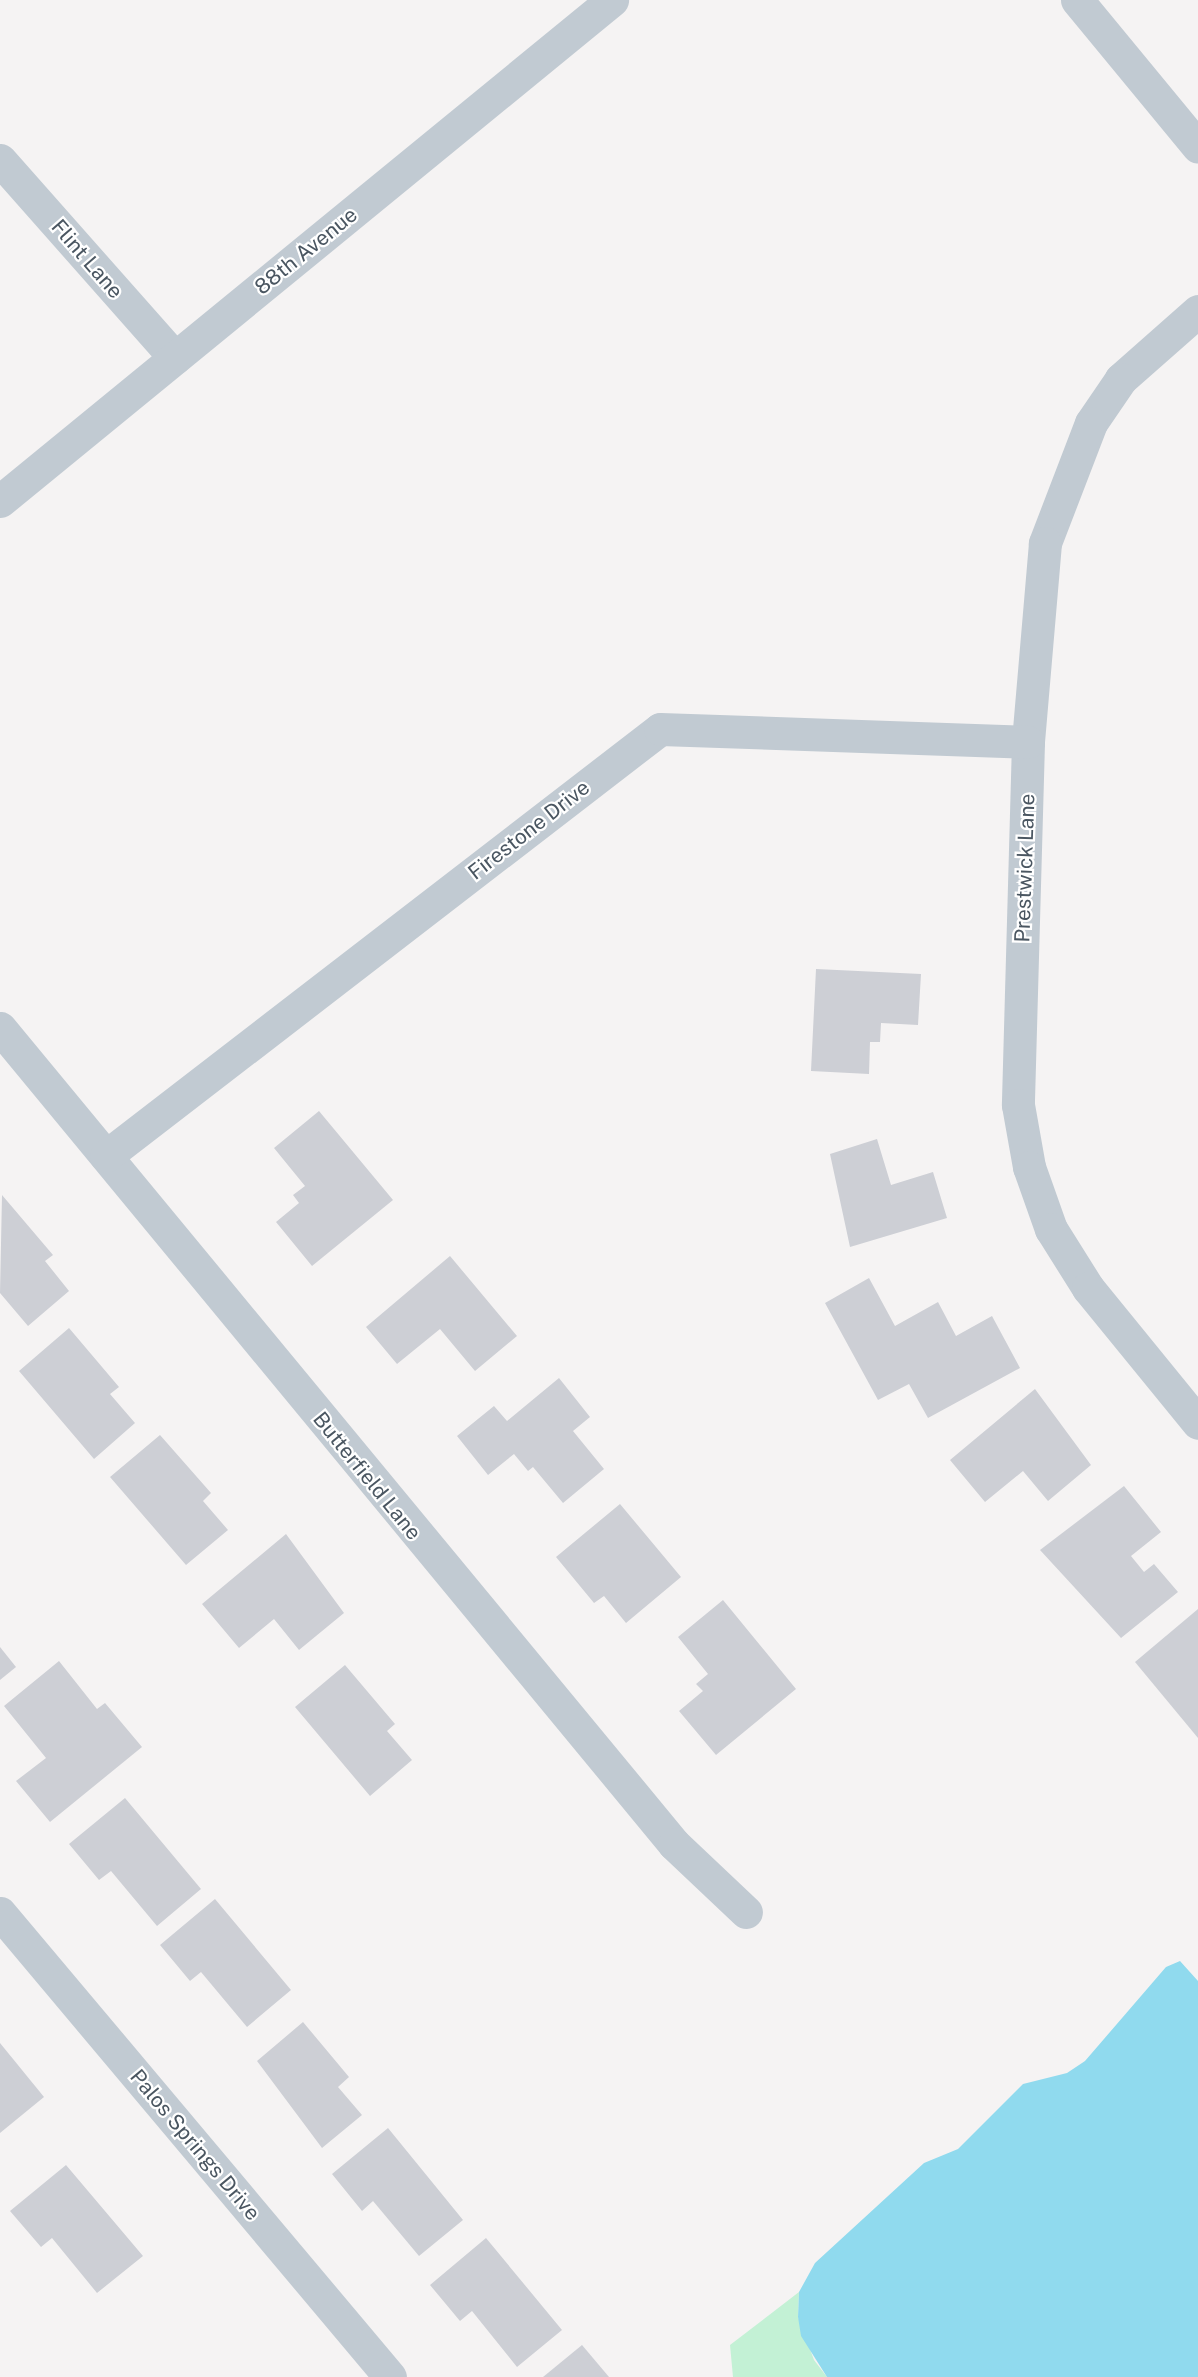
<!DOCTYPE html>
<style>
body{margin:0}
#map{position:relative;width:1198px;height:2377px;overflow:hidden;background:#f5f3f3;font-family:"Public Sans",sans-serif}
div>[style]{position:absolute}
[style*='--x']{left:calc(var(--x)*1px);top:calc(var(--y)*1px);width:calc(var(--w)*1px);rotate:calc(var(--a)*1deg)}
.green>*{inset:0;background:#c3f1d5}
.water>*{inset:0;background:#90daee}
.building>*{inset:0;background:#cdcfd5}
.minor>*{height:33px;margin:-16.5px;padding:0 16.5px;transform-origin:16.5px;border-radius:16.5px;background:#c1cad2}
span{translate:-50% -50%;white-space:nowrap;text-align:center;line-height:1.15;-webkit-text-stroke:4.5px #fff;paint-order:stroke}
.street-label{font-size:21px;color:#4a5661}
</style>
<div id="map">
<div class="green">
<i style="clip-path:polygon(799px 2292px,798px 2317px,814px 2360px,827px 2377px,733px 2377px,730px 2345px)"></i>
</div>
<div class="water">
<i style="clip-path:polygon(1180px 1961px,1198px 1981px,1198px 2377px,827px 2377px,801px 2336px,798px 2317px,799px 2292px,815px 2263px,924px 2163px,958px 2149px,1023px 2084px,1067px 2073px,1085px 2061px,1166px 1967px)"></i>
</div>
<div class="building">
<i style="clip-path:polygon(816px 969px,921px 974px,918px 1025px,881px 1023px,880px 1042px,870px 1042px,869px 1074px,811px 1071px)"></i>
<i style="clip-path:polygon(319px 1111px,393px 1200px,312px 1266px,276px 1222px,299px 1203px,293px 1195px,305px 1186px,274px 1148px)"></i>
<i style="clip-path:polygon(877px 1139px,891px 1185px,933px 1172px,947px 1218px,850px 1247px,830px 1154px)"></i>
<i style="clip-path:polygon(2px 1195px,53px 1255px,45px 1261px,69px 1291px,28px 1326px,0 1293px)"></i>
<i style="clip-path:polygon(450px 1256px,517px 1336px,475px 1371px,440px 1329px,397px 1364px,366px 1327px)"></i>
<i style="clip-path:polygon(869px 1278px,895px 1326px,938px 1302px,956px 1336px,992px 1316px,1020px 1368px,928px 1418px,909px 1384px,878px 1400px,825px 1303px)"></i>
<i style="clip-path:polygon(69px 1328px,119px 1387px,110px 1394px,135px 1423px,94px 1459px,19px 1371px)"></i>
<i style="clip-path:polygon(559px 1378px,590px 1417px,573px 1431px,604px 1469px,563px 1503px,533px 1467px,528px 1471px,514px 1454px,488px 1475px,457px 1436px,494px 1406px,507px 1421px)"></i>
<i style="clip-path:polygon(1035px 1389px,1091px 1465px,1048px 1501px,1023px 1471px,985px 1502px,950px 1460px)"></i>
<i style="clip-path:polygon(160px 1435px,211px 1493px,203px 1501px,228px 1530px,186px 1565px,110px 1477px)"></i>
<i style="clip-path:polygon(1124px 1486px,1161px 1532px,1131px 1556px,1144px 1572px,1154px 1564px,1178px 1592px,1121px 1638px,1040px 1550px)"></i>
<i style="clip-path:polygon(620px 1504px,681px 1577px,626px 1623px,604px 1596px,594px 1603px,556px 1557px)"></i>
<i style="clip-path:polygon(286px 1534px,344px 1613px,299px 1650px,274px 1619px,239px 1648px,202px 1604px)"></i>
<i style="clip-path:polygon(723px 1600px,796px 1689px,716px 1755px,679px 1711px,703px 1691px,696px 1684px,708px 1674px,678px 1637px)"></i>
<i style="clip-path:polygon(1198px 1609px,1198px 1738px,1135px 1662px)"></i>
<i style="clip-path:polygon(0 1647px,16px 1667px,0 1680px)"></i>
<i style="clip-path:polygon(59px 1661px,97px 1709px,105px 1703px,142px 1747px,50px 1822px,16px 1781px,46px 1758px,4px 1706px)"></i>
<i style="clip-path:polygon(345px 1665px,395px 1724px,387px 1731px,412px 1760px,370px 1796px,295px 1707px)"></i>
<i style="clip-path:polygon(125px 1798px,201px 1889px,157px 1926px,111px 1871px,99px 1880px,69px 1844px)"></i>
<i style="clip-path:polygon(215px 1899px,291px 1990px,247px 2027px,201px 1972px,190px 1981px,160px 1945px)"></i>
<i style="clip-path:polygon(303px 2022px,349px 2077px,338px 2087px,362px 2115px,322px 2148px,257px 2061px)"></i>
<i style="clip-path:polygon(0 2043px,44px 2097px,0 2133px)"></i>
<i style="clip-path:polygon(388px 2128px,463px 2220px,419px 2256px,373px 2201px,362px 2211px,332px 2174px)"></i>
<i style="clip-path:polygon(66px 2165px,143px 2256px,97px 2293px,52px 2238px,41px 2247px,10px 2211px)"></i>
<i style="clip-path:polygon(486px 2238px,562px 2330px,517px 2367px,472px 2311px,460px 2321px,430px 2285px)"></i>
<i style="clip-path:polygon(582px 2345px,609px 2377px,543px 2377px)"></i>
</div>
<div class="minor">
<i style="--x:1077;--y:0;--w:190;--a:50.5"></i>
<i style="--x:0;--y:160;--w:264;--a:48.5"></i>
<i style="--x:1198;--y:311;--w:103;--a:138.6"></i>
<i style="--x:1121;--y:379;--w:53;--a:124.3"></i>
<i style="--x:1091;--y:423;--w:129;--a:111"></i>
<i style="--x:1045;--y:543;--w:200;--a:94.9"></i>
<i style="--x:1028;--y:742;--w:363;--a:91.6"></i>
<i style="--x:1018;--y:1105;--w:63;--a:79.9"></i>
<i style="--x:1029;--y:1167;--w:66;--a:70.5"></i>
<i style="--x:1051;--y:1229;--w:70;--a:57.9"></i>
<i style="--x:1088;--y:1288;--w:174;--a:50.8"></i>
<i style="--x:0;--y:501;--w:791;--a:-39.3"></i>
<i style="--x:0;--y:1028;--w:1058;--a:50.44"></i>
<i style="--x:674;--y:1844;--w:99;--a:43.4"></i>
<i style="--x:106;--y:1156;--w:699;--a:-37.62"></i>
<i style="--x:660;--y:729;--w:368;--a:2"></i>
<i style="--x:0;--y:1913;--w:606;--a:49.95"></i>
</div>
<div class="street-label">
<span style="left:306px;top:251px;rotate:-39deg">88th Avenue</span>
<span style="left:87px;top:259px;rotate:49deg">Flint Lane</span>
<span style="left:529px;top:830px;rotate:-38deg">Firestone Drive</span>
<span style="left:1025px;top:868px;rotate:-88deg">Prestwick Lane</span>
<span style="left:367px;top:1476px;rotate:51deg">Butterfield Lane</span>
<span style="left:195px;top:2145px;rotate:50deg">Palos Springs Drive</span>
</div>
</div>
